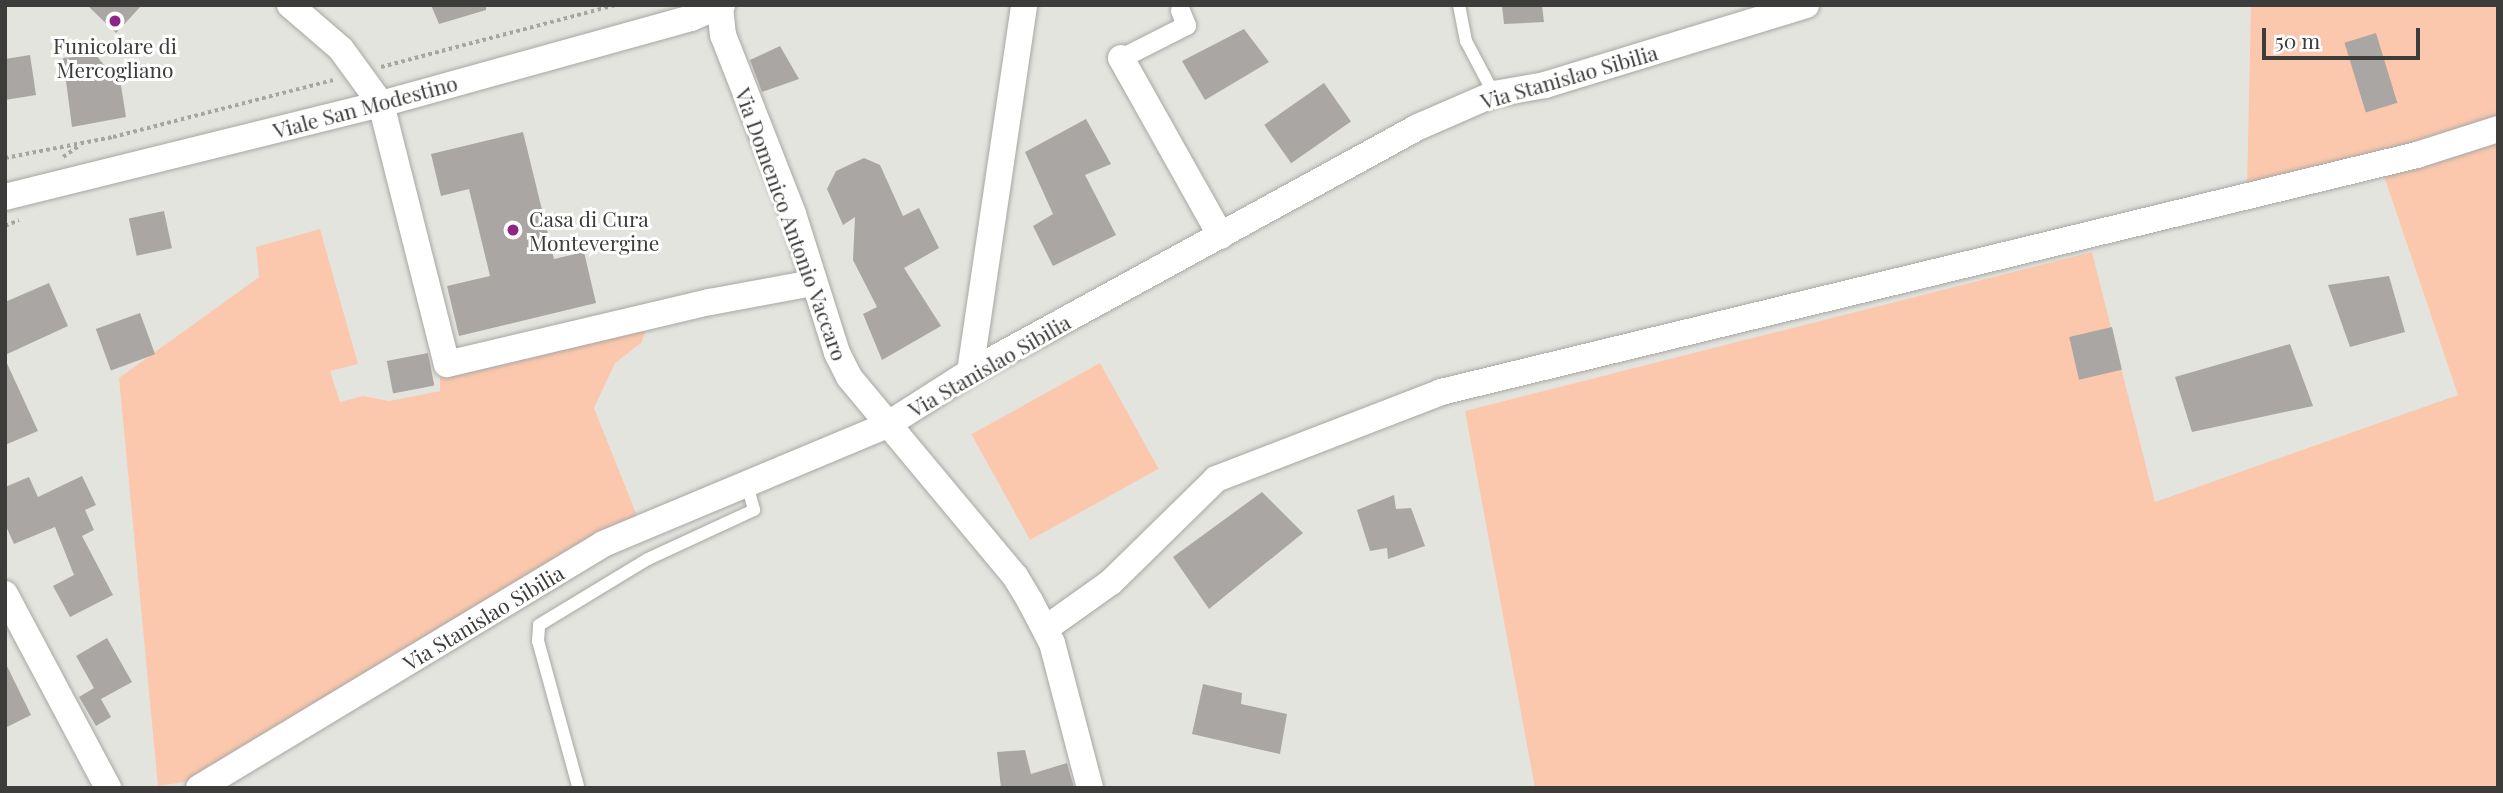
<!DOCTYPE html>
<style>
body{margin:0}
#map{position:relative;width:2503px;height:793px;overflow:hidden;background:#e4e4df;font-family:"Playfair Display",serif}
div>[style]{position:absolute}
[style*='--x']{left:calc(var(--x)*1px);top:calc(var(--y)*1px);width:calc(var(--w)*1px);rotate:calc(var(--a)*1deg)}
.green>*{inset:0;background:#fbc8ae;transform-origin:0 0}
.building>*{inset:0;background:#a9a6a3;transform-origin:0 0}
.path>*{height:3.5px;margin-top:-1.75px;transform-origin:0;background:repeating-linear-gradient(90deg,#a5a5a1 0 3.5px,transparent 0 7px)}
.roads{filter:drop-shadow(0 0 2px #a7a7a3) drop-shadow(0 0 2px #a7a7a3)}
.service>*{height:12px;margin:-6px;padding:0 6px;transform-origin:6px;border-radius:6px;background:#fff}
.pedestrian>*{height:19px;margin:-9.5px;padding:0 9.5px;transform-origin:9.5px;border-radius:9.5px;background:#fff}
.minor>*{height:26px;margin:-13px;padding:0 13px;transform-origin:13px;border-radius:13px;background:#fff}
.dots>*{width:19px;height:19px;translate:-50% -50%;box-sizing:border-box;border:4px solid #fff;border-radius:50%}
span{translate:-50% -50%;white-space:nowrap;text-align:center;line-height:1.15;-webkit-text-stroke:6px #fff;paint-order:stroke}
.poi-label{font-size:21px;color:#3c3c3a}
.left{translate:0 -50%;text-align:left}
.street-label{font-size:21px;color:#3c3c3a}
.frame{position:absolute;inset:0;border:7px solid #3c3c3a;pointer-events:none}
.scale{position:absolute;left:2262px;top:28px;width:158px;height:32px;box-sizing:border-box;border:4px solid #3c3c3a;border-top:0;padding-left:9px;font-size:21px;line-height:24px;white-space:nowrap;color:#3c3c3a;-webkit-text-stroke:5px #fff;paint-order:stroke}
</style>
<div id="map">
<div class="green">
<i style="clip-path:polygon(2251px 5px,2498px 5px,2498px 788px,1535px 788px,1465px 411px,2092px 252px,2155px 502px,2458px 395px,2383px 173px,2247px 190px)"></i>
<i style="clip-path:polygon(320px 229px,358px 364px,330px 371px,340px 402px,363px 396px,389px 401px,440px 391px,440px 370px,649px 323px,641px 343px,615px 363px,594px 408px,637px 516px,197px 780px,158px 786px,119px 378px,259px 277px,256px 247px)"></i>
<i style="left:1100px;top:363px;width:121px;height:147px;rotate:61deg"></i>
</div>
<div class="building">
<i style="clip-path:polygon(87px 5px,142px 5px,116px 33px)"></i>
<i style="clip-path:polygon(431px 5px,486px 5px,486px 10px,439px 24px)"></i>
<i style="clip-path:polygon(1502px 5px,1542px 5px,1544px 22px,1504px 24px)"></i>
<i style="clip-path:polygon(1244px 29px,1269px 62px,1205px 100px,1182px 61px)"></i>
<i style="left:2376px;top:33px;width:73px;height:33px;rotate:73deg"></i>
<i style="clip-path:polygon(780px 46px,799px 79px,762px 92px,750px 60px)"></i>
<i style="clip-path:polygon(30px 55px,36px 95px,5px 100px,5px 59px)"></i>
<i style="clip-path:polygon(96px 55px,121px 86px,126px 117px,72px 127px,63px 58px)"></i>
<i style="left:1324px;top:83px;width:47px;height:73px;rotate:55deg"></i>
<i style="clip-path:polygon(1086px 119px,1111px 164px,1085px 175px,1116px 235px,1053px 266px,1033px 226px,1053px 214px,1025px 152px)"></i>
<i style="clip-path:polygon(523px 132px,554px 259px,584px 252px,596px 303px,459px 336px,447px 286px,490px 276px,469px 189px,441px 196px,431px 154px)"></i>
<i style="clip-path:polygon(864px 158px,880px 165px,903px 216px,919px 208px,939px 248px,904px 268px,941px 326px,882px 360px,863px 314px,877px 307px,853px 260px,855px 217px,843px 225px,827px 189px,836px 171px)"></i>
<i style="left:164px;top:211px;width:38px;height:36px;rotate:78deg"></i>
<i style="clip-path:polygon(2389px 276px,2405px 332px,2350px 347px,2328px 285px)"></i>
<i style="clip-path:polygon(49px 283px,68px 326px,5px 355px,5px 302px)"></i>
<i style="left:140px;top:313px;width:44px;height:47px;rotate:70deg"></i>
<i style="left:2112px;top:327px;width:44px;height:44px;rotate:77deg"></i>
<i style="clip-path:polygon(2290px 344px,2313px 406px,2192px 432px,2175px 377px)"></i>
<i style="left:428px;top:353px;width:33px;height:42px;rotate:79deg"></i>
<i style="clip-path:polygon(5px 359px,38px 431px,5px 445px)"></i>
<i style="clip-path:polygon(82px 476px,96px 505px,85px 510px,94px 530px,82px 536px,113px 595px,70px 617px,53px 586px,74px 575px,55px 527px,14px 544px,5px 524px,5px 487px,29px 477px,38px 497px)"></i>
<i style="clip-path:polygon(1262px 492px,1303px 533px,1209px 609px,1173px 557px)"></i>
<i style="clip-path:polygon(1394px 495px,1396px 509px,1411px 508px,1425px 546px,1388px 559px,1387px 548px,1370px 551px,1357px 510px)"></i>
<i style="clip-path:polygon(107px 638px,132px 682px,101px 699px,111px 717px,96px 726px,79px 697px,94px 688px,76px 656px)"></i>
<i style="clip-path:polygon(5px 662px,31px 715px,5px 728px)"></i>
<i style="clip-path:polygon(1203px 684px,1242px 693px,1241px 704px,1287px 714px,1280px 754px,1192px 734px)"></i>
<i style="clip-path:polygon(1025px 750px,1031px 774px,1067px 763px,1074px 788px,1001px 788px,997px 752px)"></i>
</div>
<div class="path">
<i style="--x:381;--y:67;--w:243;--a:-14.8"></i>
<i style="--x:63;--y:157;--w:21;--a:-35"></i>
<i style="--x:5;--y:158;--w:110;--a:-11"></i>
<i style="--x:113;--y:137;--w:227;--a:-14.5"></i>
<i style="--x:5;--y:226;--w:15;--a:-23"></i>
</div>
<div class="roads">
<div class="service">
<i style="--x:1459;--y:5;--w:37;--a:79"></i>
<i style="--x:1466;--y:41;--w:60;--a:62.2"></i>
<i style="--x:578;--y:786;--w:150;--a:-105.4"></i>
<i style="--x:538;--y:641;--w:16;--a:-86"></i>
<i style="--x:539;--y:625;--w:127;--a:-31.2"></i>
<i style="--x:648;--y:559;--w:117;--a:-24.8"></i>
<i style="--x:754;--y:510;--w:28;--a:-105"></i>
</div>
<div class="pedestrian">
<i style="--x:1121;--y:58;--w:73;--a:-26.9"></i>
<i style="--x:1186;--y:25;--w:16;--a:-112"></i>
</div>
<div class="minor">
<i style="--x:290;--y:5;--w:67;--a:40.8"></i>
<i style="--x:341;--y:49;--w:68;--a:54"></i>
<i style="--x:381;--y:104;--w:268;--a:75.8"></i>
<i style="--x:447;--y:364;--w:270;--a:-13.3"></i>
<i style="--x:710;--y:302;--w:105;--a:-10.5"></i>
<i style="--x:720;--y:7;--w:28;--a:84"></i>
<i style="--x:723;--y:35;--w:192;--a:68.6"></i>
<i style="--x:793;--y:214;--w:146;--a:72.4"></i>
<i style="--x:837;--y:353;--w:27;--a:63"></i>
<i style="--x:849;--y:377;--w:259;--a:50.2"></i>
<i style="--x:1015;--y:576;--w:29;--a:59"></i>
<i style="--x:1030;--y:601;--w:47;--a:62.4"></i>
<i style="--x:1052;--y:643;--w:150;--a:75.3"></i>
<i style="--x:1121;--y:58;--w:204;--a:60.7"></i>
<i style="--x:5;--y:197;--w:387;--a:-13.9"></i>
<i style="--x:381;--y:104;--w:322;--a:-15.5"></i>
<i style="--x:691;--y:18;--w:34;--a:-23"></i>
<i style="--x:970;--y:372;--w:371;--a:-81.6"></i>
<i style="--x:5;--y:594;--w:220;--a:62"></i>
<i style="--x:1045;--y:629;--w:81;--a:-35.5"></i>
<i style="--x:1111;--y:582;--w:147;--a:-44.4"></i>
<i style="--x:1216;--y:479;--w:241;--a:-21.1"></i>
<i style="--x:1441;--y:392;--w:1004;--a:-13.65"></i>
<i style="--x:2417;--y:155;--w:85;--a:-17.8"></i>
<i style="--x:199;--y:788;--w:472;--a:-31.1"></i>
<i style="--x:603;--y:544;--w:308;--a:-22.7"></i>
<i style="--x:887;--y:425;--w:98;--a:-32.6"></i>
<i style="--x:970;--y:372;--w:511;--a:-28.67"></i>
<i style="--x:1418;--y:127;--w:83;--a:-23.5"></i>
<i style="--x:1494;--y:94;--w:52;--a:-10"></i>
<i style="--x:1545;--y:85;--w:273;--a:-17"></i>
</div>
</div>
<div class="dots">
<i style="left:115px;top:21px;background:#902588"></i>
<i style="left:513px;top:230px;background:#902588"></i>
</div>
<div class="poi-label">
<span style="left:115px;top:57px">Funicolare di<br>Mercogliano</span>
<span class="left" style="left:529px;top:230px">Casa di Cura<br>Montevergine</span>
</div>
<div class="street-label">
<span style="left:1569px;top:76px;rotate:-16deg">Via Stanislao Sibilia</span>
<span style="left:365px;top:106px;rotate:-15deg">Viale San Modestino</span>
<span style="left:792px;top:224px;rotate:70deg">Via Domenico Antonio Vaccaro</span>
<span style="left:989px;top:365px;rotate:-30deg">Via Stanislao Sibilia</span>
<span style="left:483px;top:617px;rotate:-31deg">Via Stanislao Sibilia</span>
</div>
<div class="frame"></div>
<div class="scale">50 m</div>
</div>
